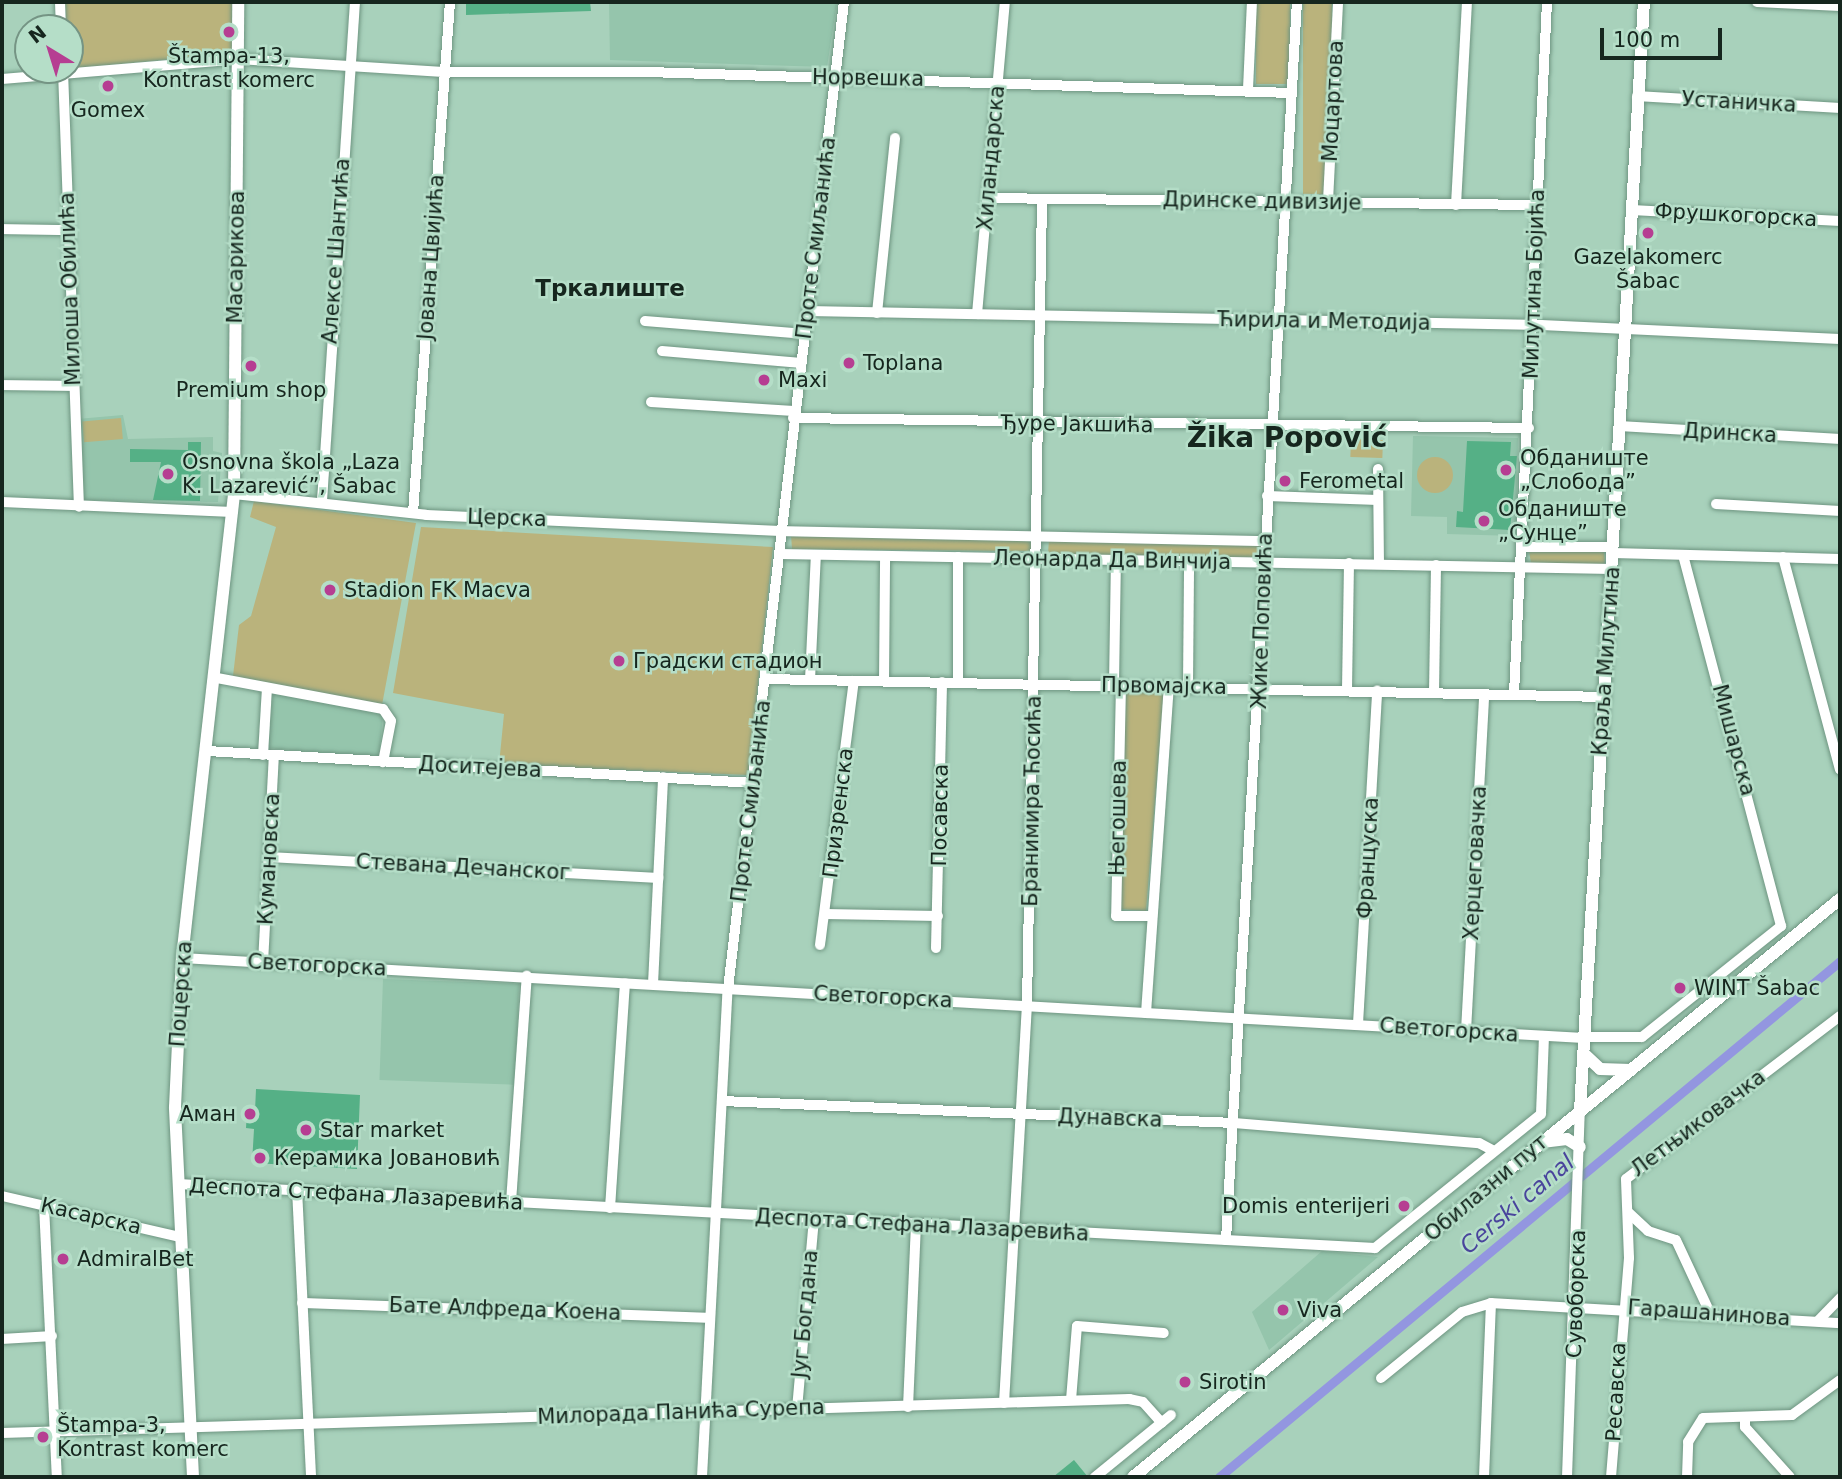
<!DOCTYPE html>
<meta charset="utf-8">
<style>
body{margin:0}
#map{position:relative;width:1842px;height:1479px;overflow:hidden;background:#a8d1bb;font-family:"DejaVu Sans",sans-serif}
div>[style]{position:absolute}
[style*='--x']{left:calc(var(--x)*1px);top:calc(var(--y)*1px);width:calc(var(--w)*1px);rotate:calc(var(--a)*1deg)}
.built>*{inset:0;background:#95c5ac;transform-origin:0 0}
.green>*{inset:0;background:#bab37c;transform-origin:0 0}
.round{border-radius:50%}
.canal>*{height:9px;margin:-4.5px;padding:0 4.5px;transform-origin:4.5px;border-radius:4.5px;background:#9396e0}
.building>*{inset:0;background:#55b086}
.roads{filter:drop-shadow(0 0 2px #6e9581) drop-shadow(0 0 2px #6e9581)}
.minor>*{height:10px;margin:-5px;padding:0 5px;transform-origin:5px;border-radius:5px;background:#fff}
.major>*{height:12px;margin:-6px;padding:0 6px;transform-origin:6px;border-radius:6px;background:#fff}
.dots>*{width:19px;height:19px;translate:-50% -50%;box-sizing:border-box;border:4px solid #b5dec8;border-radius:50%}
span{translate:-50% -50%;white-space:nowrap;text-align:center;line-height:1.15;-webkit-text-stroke:5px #b5dec8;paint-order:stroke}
.poi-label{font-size:21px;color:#16261e}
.left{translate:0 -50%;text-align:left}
.right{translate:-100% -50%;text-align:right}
.street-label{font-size:21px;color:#16261e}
.neighbourhood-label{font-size:23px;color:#16261e;font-weight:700}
.water-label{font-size:23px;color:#49449c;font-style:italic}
.district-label{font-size:28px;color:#16261e;font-weight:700}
.frame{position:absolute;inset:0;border:4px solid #16261e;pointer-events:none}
.north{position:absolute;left:14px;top:14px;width:70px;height:70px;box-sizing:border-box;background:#b5dec8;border:2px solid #759484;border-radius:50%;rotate:322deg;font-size:19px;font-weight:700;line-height:28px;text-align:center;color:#16261e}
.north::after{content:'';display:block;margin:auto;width:24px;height:32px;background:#b63e92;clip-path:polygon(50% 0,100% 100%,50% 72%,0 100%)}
.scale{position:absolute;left:1600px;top:28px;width:122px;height:32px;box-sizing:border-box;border:4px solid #16261e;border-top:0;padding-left:9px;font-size:21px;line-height:24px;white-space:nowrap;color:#16261e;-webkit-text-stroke:5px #b5dec8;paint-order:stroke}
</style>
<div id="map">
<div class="built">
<i style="clip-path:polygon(609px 2px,837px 2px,827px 67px,610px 60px)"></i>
<i style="clip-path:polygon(123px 415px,128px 439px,213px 437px,213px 451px,222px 453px,218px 502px,82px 500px,77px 419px)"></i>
<i style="clip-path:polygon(1413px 436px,1518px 438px,1516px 536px,1447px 534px,1447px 517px,1411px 516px)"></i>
<i style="clip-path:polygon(273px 694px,383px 713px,379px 758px,268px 748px)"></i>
<i style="left:383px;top:979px;width:136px;height:101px;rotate:2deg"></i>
<i style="clip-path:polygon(1322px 1251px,1378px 1257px,1269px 1350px,1252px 1312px)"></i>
</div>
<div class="green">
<i style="clip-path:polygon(65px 2px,232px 2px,232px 53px,70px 69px)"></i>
<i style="left:1256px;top:2px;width:34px;height:82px"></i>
<i style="left:1303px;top:2px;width:29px;height:192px"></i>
<i style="left:121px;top:418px;width:21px;height:39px;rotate:85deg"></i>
<i style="left:1351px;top:439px;width:32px;height:18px;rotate:2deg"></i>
<i class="round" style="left:1417px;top:457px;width:36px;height:36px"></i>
<i style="clip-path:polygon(254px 501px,416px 523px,382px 705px,233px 676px,239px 625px,251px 616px,276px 527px,250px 517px)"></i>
<i style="clip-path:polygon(421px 527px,773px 547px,748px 775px,499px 765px,504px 714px,393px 693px)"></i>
<i style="clip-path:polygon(791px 535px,1032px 541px,1032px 551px,792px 549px)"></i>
<i style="clip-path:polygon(1049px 540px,1258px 544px,1262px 549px,1257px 558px,1048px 554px)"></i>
<i style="clip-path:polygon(1529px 551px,1604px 551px,1605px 565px,1531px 563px)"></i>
<i style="clip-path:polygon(1126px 689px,1164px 692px,1146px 911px,1119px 909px)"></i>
</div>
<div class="canal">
<i style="--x:1219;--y:1477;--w:807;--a:-39.72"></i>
</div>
<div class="building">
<i style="clip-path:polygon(466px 2px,590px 2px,591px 11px,466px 15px)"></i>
<i style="clip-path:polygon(1467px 441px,1511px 442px,1510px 456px,1517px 456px,1510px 530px,1456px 527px,1457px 511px,1463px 512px)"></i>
<i style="clip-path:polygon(188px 442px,201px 442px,200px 501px,153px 500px,161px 462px,130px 462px,130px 449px,188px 450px)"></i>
<i style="clip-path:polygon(256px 1089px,360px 1095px,357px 1169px,252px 1163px,254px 1129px,246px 1128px,247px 1110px,255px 1111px)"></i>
<i style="clip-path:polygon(1074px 1460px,1088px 1477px,1053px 1477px)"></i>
</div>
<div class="roads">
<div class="minor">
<i style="--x:60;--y:2;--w:26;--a:88"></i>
<i style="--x:1757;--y:2;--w:83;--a:2.8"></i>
<i style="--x:63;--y:71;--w:436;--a:87.9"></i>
<i style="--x:2;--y:79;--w:237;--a:-4.8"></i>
<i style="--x:238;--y:59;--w:206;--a:3.6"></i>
<i style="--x:444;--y:72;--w:204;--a:0"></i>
<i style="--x:648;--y:72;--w:644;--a:1.87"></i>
<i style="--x:1248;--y:89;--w:87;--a:-87.4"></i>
<i style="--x:1637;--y:96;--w:203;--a:3.4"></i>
<i style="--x:987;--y:198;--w:549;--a:0.73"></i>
<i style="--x:1328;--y:201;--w:199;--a:-87.1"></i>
<i style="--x:1456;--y:205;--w:203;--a:-86.9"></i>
<i style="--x:1632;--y:210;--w:208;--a:3"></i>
<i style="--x:2;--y:229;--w:67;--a:0.9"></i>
<i style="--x:808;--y:311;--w:733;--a:1.09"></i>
<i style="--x:1541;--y:325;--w:299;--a:2.7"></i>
<i style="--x:877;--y:313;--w:176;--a:-84.1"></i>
<i style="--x:977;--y:314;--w:313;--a:-84.9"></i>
<i style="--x:645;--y:321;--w:161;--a:4.6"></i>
<i style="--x:662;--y:351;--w:140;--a:4.9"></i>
<i style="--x:2;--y:385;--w:71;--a:0.8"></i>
<i style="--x:651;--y:402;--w:143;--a:3.6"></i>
<i style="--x:793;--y:418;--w:736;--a:0.78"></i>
<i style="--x:1620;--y:426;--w:220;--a:3.4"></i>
<i style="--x:1378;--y:469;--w:95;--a:89.4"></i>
<i style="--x:234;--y:494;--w:193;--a:6.2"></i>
<i style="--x:426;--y:515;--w:355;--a:2.6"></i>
<i style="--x:781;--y:531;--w:484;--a:1.2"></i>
<i style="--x:1267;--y:496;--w:111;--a:2.1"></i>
<i style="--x:322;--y:501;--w:500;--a:-86.22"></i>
<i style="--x:2;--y:502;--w:231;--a:2.5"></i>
<i style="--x:1716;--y:504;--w:124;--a:3.2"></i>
<i style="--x:413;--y:513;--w:512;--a:-85.86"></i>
<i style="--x:1523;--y:547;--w:90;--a:0"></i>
<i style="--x:1613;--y:553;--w:227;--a:1.5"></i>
<i style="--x:780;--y:554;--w:832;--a:1.03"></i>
<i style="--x:1683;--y:555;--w:384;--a:75.2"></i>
<i style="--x:1783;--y:557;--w:220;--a:75"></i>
<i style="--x:217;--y:678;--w:169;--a:10.6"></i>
<i style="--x:383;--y:709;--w:14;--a:56"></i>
<i style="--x:391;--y:721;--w:42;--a:101"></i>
<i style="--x:767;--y:679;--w:837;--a:1.23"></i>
<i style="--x:810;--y:680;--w:125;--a:-87.3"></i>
<i style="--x:884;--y:681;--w:125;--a:-89.5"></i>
<i style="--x:958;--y:682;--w:125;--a:-90"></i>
<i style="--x:1114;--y:684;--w:125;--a:-89.1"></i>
<i style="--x:1121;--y:684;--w:232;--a:91.2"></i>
<i style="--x:1116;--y:916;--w:36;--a:0"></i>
<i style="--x:1188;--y:686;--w:125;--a:-89.5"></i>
<i style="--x:1347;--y:690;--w:127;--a:-89.1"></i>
<i style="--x:1434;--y:693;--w:128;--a:-89.1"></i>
<i style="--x:1514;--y:694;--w:693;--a:-87.27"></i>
<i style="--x:207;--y:751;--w:547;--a:3.35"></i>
<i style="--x:263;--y:755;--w:67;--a:-86.6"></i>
<i style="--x:269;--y:857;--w:390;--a:3.1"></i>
<i style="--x:825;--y:914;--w:113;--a:1"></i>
<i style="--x:820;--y:945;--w:266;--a:-82.7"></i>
<i style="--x:936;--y:948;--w:266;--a:-88.7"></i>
<i style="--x:182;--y:958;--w:1404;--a:3.27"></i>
<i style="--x:263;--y:963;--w:207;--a:-87"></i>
<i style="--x:653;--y:984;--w:207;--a:-87.2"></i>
<i style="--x:1146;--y:1013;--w:328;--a:-86"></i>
<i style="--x:1358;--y:1024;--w:334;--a:-86.7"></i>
<i style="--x:1466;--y:1031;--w:336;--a:-86.9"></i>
<i style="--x:1585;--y:1037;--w:57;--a:0"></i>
<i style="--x:1642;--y:1037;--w:178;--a:-38.6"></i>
<i style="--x:722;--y:1101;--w:512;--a:2.46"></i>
<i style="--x:1234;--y:1123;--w:246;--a:4.7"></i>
<i style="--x:1479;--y:1143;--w:17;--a:28"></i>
<i style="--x:178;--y:1184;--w:1199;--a:3.06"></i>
<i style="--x:1375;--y:1248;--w:213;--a:-38.9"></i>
<i style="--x:1541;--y:1114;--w:78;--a:-87.8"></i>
<i style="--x:297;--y:1189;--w:288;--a:87.2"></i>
<i style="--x:2;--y:1196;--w:182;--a:13"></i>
<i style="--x:511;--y:1202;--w:227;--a:-86"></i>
<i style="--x:44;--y:1205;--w:272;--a:87.3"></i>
<i style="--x:610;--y:1208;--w:225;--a:-86.2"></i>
<i style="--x:1629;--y:1213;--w:26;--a:43"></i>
<i style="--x:1648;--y:1231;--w:29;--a:18"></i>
<i style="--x:1676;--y:1240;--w:81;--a:65"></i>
<i style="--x:1226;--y:1240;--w:1240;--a:-86.72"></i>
<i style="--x:302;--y:1303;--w:406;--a:2.1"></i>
<i style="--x:1818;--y:1321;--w:32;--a:-46"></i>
<i style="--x:2;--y:1339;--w:50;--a:-3.4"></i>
<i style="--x:1381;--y:1378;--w:104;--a:-39.2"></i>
<i style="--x:1462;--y:1312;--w:30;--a:-17"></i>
<i style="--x:1491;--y:1303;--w:350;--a:3.3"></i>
<i style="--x:1071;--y:1400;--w:74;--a:-85.4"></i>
<i style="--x:1077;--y:1326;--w:87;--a:4.6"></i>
<i style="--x:1004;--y:1403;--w:399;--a:-86.7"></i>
<i style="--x:1027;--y:1005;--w:806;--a:-88.93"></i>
<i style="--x:908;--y:1407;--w:182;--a:-87.5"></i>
<i style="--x:797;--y:1409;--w:191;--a:-84.9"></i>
<i style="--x:1745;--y:1417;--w:10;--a:90"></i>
<i style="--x:1745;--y:1427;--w:67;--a:48"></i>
<i style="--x:2;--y:1433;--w:1128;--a:-1.73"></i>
<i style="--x:1129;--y:1399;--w:14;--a:12"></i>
<i style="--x:1143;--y:1402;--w:28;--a:48"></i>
<i style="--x:702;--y:1477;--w:489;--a:-87"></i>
<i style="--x:728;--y:989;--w:994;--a:-83.3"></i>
<i style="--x:1095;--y:1477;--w:98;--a:-39.2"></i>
<i style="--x:1484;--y:1477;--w:174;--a:-87.7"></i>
<i style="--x:1567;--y:1477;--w:366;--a:-88"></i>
<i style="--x:1611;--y:1477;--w:220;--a:-85.3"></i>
<i style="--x:1629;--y:1258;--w:79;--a:-92.2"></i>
<i style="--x:1626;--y:1179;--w:269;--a:-37.3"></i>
<i style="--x:1687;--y:1477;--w:35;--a:-88"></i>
<i style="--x:1688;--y:1442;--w:28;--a:-58"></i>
<i style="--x:1703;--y:1418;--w:89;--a:-1.9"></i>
<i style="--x:1792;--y:1415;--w:59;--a:-36.1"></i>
</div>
<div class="major">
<i style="--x:1583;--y:1053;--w:23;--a:43"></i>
<i style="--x:1600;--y:1069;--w:31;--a:2"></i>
<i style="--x:1580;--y:1111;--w:1111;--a:-86.7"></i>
<i style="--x:1542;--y:1142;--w:25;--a:-7"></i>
<i style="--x:1567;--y:1139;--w:15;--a:32"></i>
<i style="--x:193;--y:1477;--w:370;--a:-92.8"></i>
<i style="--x:175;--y:1107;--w:149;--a:-87.3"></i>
<i style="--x:182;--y:958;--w:467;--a:-83.6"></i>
<i style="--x:234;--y:494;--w:492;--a:-89.5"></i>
<i style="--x:1133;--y:1477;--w:913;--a:-39.27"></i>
</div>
</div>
<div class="dots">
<i style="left:229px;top:32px;background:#b63e92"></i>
<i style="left:108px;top:86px;background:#b63e92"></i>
<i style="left:1648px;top:233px;background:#b63e92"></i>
<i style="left:849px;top:363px;background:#b63e92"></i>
<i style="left:251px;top:366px;background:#b63e92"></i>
<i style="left:764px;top:380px;background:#b63e92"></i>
<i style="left:1506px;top:470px;background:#b63e92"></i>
<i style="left:168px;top:474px;background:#b63e92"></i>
<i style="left:1285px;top:481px;background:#b63e92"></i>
<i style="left:1484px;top:521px;background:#b63e92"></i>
<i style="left:330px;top:590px;background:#b63e92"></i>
<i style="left:619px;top:661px;background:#b63e92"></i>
<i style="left:1680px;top:988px;background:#b63e92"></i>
<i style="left:250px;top:1114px;background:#b63e92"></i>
<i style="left:306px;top:1130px;background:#b63e92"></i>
<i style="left:260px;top:1158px;background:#b63e92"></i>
<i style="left:1404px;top:1206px;background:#b63e92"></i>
<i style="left:63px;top:1259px;background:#b63e92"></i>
<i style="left:1283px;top:1310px;background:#b63e92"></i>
<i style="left:1185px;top:1382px;background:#b63e92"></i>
<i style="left:43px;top:1437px;background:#b63e92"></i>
</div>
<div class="poi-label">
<span style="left:229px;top:68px">Štampa-13,<br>Kontrast komerc</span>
<span style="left:108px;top:110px">Gomex</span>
<span style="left:1648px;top:269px">Gazelakomerc<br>Šabac</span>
<span class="left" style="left:863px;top:363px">Toplana</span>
<span class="left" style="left:778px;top:380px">Maxi</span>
<span style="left:251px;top:390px">Premium shop</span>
<span class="left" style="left:1520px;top:470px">Обданиште<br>„Слобода”</span>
<span class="left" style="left:182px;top:474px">Osnovna škola „Laza<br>K. Lazarević”, Šabac</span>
<span class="left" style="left:1299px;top:481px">Ferometal</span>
<span class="left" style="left:1498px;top:521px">Обданиште<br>„Сунце”</span>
<span class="left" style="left:344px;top:590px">Stadion FK Macva</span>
<span class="left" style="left:633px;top:661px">Градски стадион</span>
<span class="left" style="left:1694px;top:988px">WINT Šabac</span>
<span class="right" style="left:236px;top:1114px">Аман</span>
<span class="left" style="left:320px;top:1130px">Star market</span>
<span class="left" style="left:274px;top:1158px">Керамика Јовановић</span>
<span class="right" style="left:1390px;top:1206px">Domis enterijeri</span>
<span class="left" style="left:77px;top:1259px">AdmiralBet</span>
<span class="left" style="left:1297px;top:1310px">Viva</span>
<span class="left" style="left:1199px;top:1382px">Sirotin</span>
<span class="left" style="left:57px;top:1437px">Štampa-3,<br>Kontrast komerc</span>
</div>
<div class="street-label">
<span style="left:868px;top:78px;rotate:1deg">Норвешка</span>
<span style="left:1333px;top:101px;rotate:-87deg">Моцартова</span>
<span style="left:1739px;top:102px;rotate:3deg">Устаничка</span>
<span style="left:991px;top:158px;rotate:-85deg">Хиландарска</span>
<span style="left:1262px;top:201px;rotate:1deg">Дринске дивизије</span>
<span style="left:1736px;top:215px;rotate:3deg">Фрушкогорска</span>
<span style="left:816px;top:238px;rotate:-83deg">Проте Смиљанића</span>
<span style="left:336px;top:251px;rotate:-86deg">Алексе Шантића</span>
<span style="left:236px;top:257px;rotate:-89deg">Масарикова</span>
<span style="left:431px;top:257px;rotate:-86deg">Јована Цвијића</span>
<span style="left:1534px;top:284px;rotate:-88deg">Милутина Бојића</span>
<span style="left:70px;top:289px;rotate:-92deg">Милоша Обилића</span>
<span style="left:1324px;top:321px;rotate:1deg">Ћирила и Методија</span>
<span style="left:1077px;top:424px;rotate:1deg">Ђуре Јакшића</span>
<span style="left:1730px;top:433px;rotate:3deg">Дринска</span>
<span style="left:507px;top:518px;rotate:2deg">Церска</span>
<span style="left:1112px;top:560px;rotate:1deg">Леонарда Да Винчија</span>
<span style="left:1262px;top:621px;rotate:-88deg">Жике Поповића</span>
<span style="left:1606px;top:661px;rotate:-86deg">Краља Милутина</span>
<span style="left:1164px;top:686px;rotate:1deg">Првомајска</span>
<span style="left:1734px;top:740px;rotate:75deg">Мишарска</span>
<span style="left:480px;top:767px;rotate:3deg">Доситејева</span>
<span style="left:751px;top:801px;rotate:-83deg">Проте Смиљанића</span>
<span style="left:1032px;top:801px;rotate:-89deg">Бранимира Ћосића</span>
<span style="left:838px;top:813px;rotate:-83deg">Призренска</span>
<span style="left:940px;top:815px;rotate:-89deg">Посавска</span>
<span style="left:1118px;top:818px;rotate:-89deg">Његошева</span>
<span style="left:1368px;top:858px;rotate:-87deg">Француска</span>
<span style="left:269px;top:859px;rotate:-87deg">Кумановска</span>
<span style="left:1475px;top:863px;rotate:-87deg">Херцеговачка</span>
<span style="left:463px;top:867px;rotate:3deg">Стевана Дечанског</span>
<span style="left:317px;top:965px;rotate:3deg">Светогорска</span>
<span style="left:181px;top:994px;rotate:-86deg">Поцерска</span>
<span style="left:883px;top:997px;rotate:3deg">Светогорска</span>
<span style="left:1449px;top:1030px;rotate:4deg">Светогорска</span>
<span style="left:1110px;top:1118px;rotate:2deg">Дунавска</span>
<span style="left:1698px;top:1123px;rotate:-37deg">Летњиковачка</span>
<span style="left:1486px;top:1188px;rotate:-40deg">Обилазни пут</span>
<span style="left:356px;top:1194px;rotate:3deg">Деспота Стефана Лазаревића</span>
<span style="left:91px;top:1216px;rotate:13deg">Касарска</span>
<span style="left:922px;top:1225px;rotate:3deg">Деспота Стефана Лазаревића</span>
<span style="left:1576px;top:1294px;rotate:-88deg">Сувоборска</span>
<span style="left:505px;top:1309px;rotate:2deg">Бате Алфреда Коена</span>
<span style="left:1709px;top:1313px;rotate:4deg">Гарашанинова</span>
<span style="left:805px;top:1314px;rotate:-85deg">Југ Богдана</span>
<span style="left:1616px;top:1392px;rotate:-87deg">Ресавска</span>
<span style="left:681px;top:1412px;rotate:-2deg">Милорада Панића Сурепа</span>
</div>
<div class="neighbourhood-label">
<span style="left:610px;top:288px">Тркалиште</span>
</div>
<div class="water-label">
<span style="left:1517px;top:1204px;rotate:-40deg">Cerski canal</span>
</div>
<div class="district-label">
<span style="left:1287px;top:438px">Žika Popović</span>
</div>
<div class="frame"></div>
<div class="north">N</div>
<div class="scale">100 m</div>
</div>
